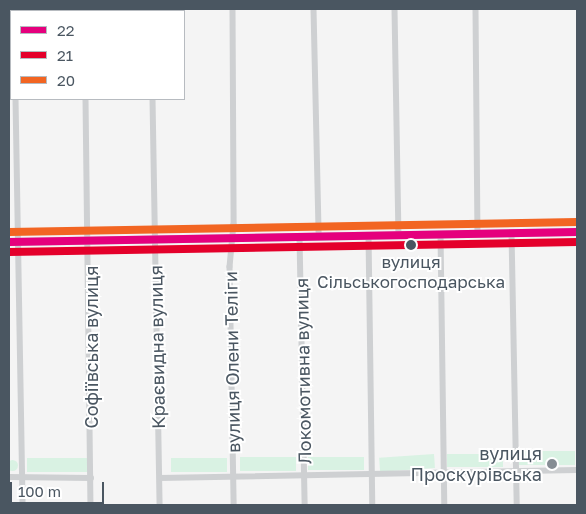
<!DOCTYPE html>
<meta charset="utf-8">
<style>
body{margin:0}
#map{position:relative;width:586px;height:514px;overflow:hidden;background:#f4f4f4;font-family:"Golos Text",sans-serif}
div>[style]{position:absolute}
[style*='--x']{left:calc(var(--x)*1px);top:calc(var(--y)*1px);width:calc(var(--w)*1px);rotate:calc(var(--a)*1deg)}
.green>*{inset:0;background:#d9f2e3;transform-origin:0 0}
.round{border-radius:50%}
.street>*{height:5.5px;margin:-2.75px;padding:0 2.75px;transform-origin:2.75px;border-radius:2.75px;background:#ced0d2}
.secondary>*{height:8px;margin:-4px;padding:0 4px;transform-origin:4px;border-radius:4px;background:#ced0d4}
.bus-1>*{height:8px;margin:-4px;padding:0 4px;transform-origin:4px;border-radius:4px;background:#e5007d}
.bus-2>*{height:8px;margin:-4px;padding:0 4px;transform-origin:4px;border-radius:4px;background:#e4002b}
.bus-3>*{height:8px;margin:-4px;padding:0 4px;transform-origin:4px;border-radius:4px;background:#f26522}
.dots>*{width:14px;height:14px;translate:-50% -50%;box-sizing:border-box;border:2px solid #fff;border-radius:50%}
span{translate:-50% -50%;white-space:nowrap;text-align:center;line-height:1.15;-webkit-text-stroke:4px #fff;paint-order:stroke}
.bus-label{font-size:17px;color:#4a5661}
.street-label{font-size:18px;color:#4a5661}
.poi-label{font-size:18px;color:#4a5661}
.right{translate:-100% -50%;text-align:right}
.frame{position:absolute;inset:0;border:10px solid #4a5661;pointer-events:none}
.legend{position:absolute;left:10px;top:10px;width:175px;height:90px;box-sizing:border-box;background:#fff;border:1px solid #b7bbc0;margin:0;padding:6px 9px;list-style:none;font-size:15px;color:#4a5661}
.legend li{display:flex;align-items:center;gap:10px;height:25px}
.legend b{width:25px;border:1px solid #b7bbc0}
.scale{position:absolute;left:10px;top:482px;width:94px;height:22px;box-sizing:border-box;border:2px solid #4a5661;border-top:0;padding-left:6px;font-size:15px;line-height:18px;white-space:nowrap;color:#4a5661;-webkit-text-stroke:4px #fff;paint-order:stroke}
</style>
<div id="map">
<div class="green">
<i style="left:575px;top:451px;width:14px;height:56px;rotate:90deg"></i>
<i style="left:434px;top:454px;width:14px;height:55px;rotate:86deg"></i>
<i style="left:503px;top:454px;width:13px;height:56px;rotate:90deg"></i>
<i style="left:296px;top:457px;width:14px;height:56px;rotate:90deg"></i>
<i style="left:364px;top:457px;width:13px;height:56px;rotate:90deg"></i>
<i style="left:27px;top:458px;width:60px;height:14px"></i>
<i style="left:227px;top:458px;width:14px;height:56px;rotate:90deg"></i>
<i class="round" style="left:6.5px;top:459.5px;width:11px;height:11px"></i>
</div>
<div class="street">
<i style="--x:13;--y:9;--w:2;--a:90"></i>
<i style="--x:84;--y:9;--w:2;--a:90"></i>
<i style="--x:152;--y:9;--w:2;--a:90"></i>
<i style="--x:233;--y:9;--w:215;--a:89.7"></i>
<i style="--x:234;--y:224;--w:43;--a:95.3"></i>
<i style="--x:230;--y:267;--w:238;--a:89"></i>
<i style="--x:314;--y:9;--w:227;--a:88.7"></i>
<i style="--x:395;--y:9;--w:226;--a:89"></i>
<i style="--x:476;--y:9;--w:224;--a:89.5"></i>
<i style="--x:16;--y:99;--w:406;--a:89"></i>
<i style="--x:86;--y:99;--w:406;--a:89.3"></i>
<i style="--x:153;--y:99;--w:406;--a:89"></i>
<i style="--x:512;--y:233;--w:272;--a:88.9"></i>
<i style="--x:441;--y:234;--w:271;--a:89.2"></i>
<i style="--x:369;--y:235;--w:270;--a:89.2"></i>
<i style="--x:300;--y:237;--w:268;--a:88.9"></i>
<i style="--x:9;--y:477;--w:82;--a:0.7"></i>
<i style="--x:160;--y:478;--w:417;--a:-1.1"></i>
</div>
<div class="secondary">
<i style="--x:9;--y:242;--w:568;--a:-1.01"></i>
</div>
<div class="bus-1">
<i style="--x:9;--y:242;--w:568;--a:-1.01"></i>
</div>
<div class="bus-2">
<i style="--x:9;--y:252;--w:568;--a:-1.01"></i>
</div>
<div class="bus-3">
<i style="--x:9;--y:232;--w:568;--a:-1.01"></i>
</div>
<div class="dots">
<i style="left:411px;top:245px;background:#4a5661"></i>
<i style="left:552px;top:464px;background:#868d94"></i>
</div>
<div class="bus-label">
<span style="left:411px;top:272px">вулиця<br>Сільськогосподарська</span>
</div>
<div class="street-label">
<span style="left:91px;top:347px;rotate:-90deg">Софіївська вулиця</span>
<span style="left:157px;top:347px;rotate:-91deg">Краєвидна вулиця</span>
<span style="left:232px;top:362px;rotate:-91deg">вулиця Олени Теліги</span>
<span style="left:303px;top:371px;rotate:-91deg">Локомотивна вулиця</span>
</div>
<div class="poi-label">
<span class="right" style="left:542px;top:464px">вулиця<br>Проскурівська</span>
</div>
<div class="frame"></div>
<ul class="legend">
<li><b style="height:6px;background:#e5007d"></b>22</li>
<li><b style="height:6px;background:#e4002b"></b>21</li>
<li><b style="height:6px;background:#f26522"></b>20</li>
</ul>
<div class="scale">100 m</div>
</div>
